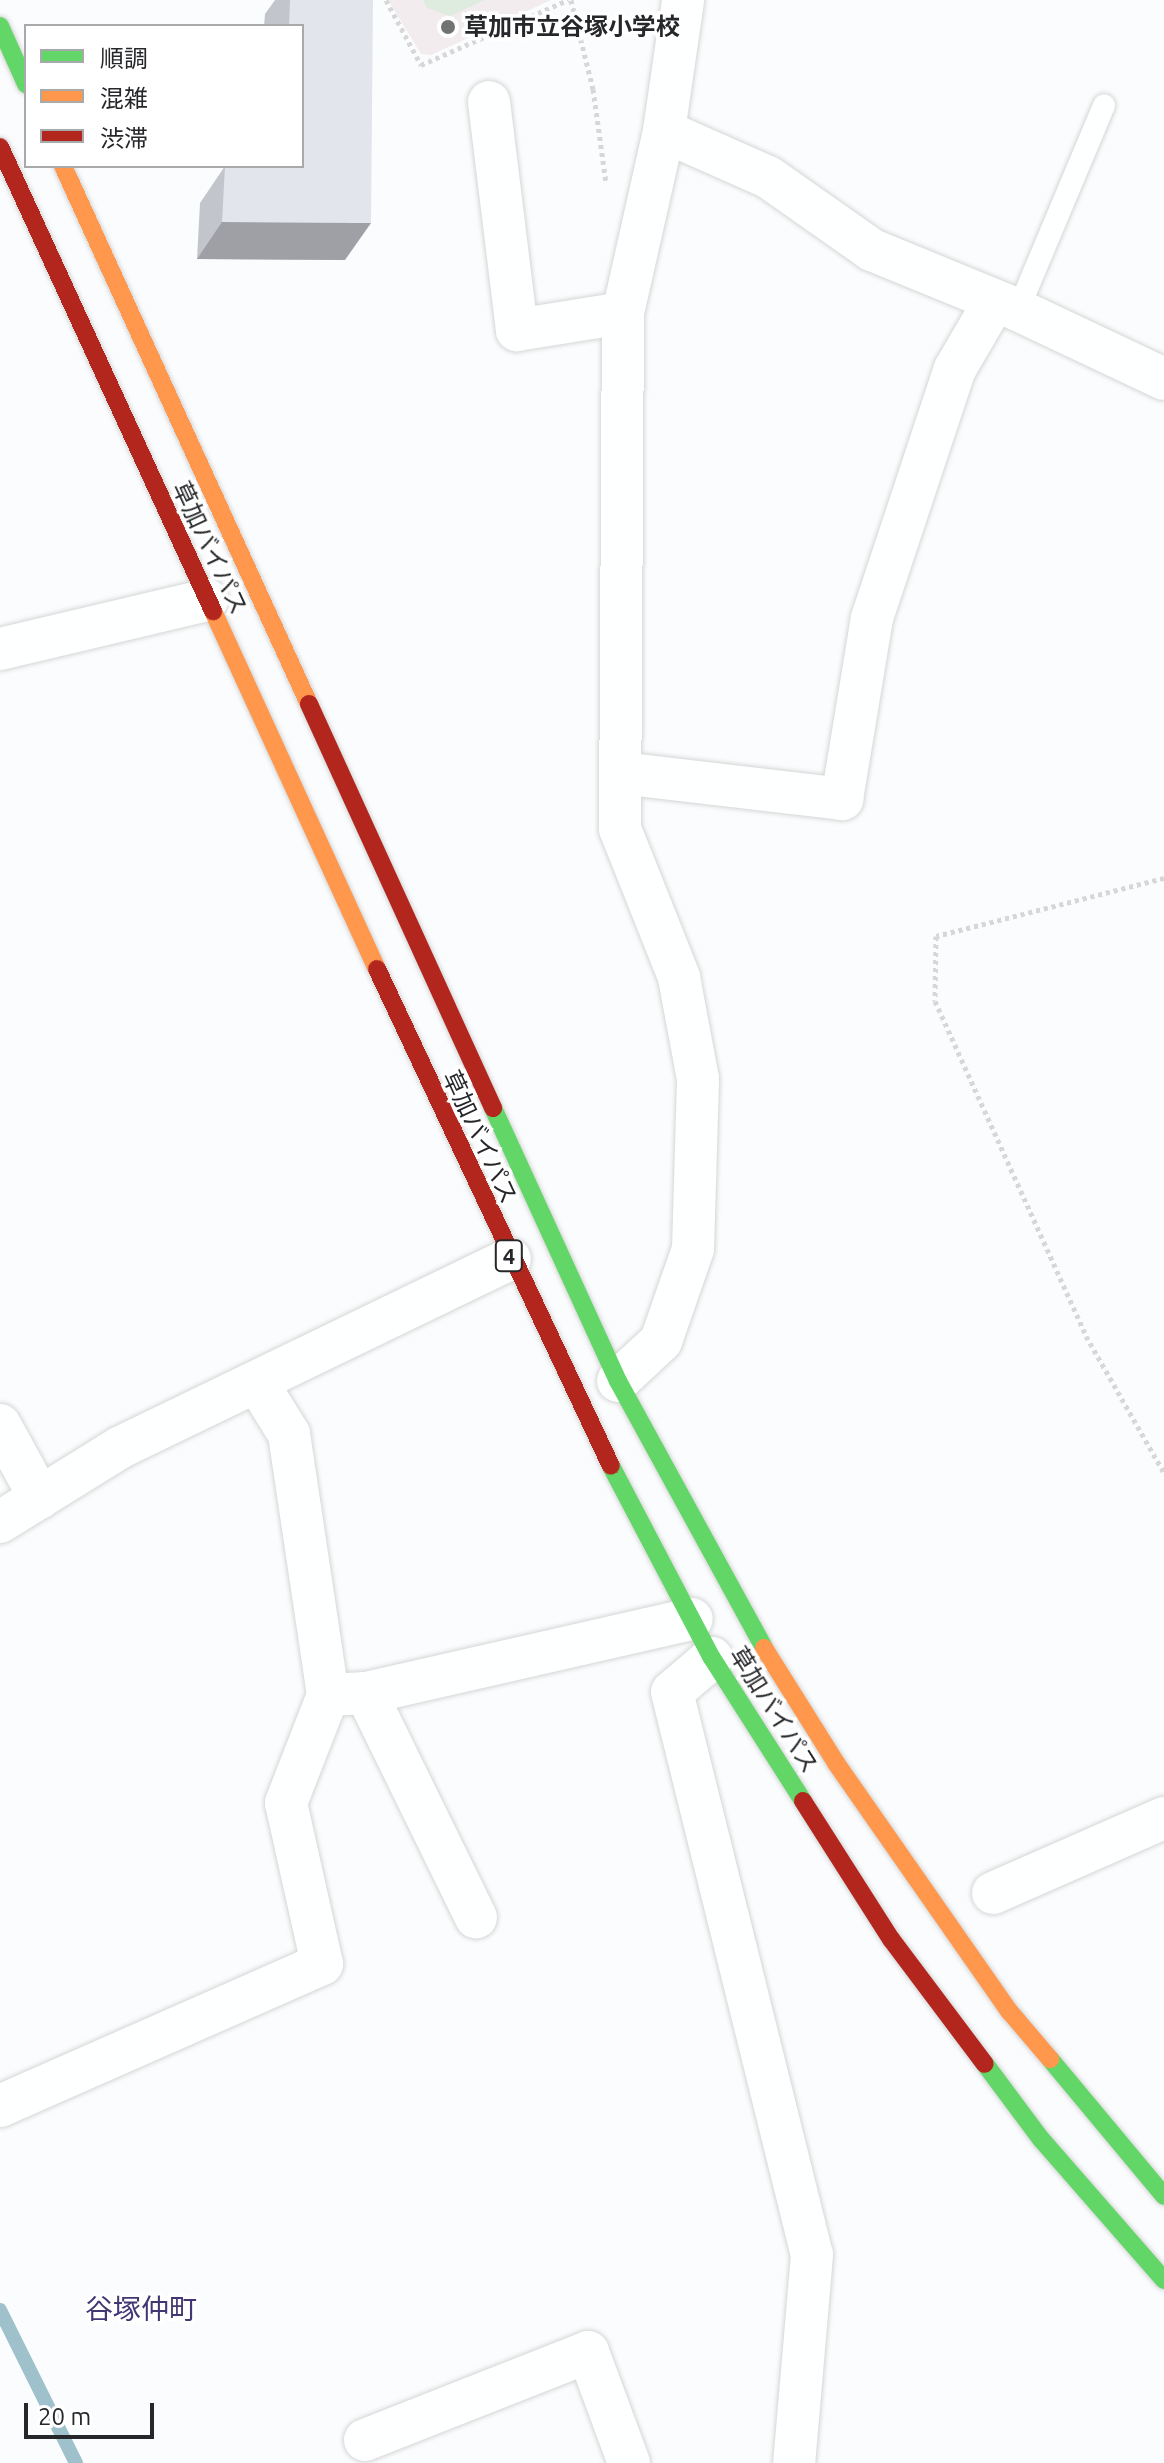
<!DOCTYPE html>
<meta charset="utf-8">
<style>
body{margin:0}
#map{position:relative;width:1164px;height:2463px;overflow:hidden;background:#fbfcfd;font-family:Ubuntu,"Noto Sans JP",sans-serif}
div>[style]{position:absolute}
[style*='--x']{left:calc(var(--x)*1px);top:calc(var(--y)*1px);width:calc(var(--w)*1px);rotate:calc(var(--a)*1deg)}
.education>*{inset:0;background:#f3ecee}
.green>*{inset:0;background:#deece0}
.stream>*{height:14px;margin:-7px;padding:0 7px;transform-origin:7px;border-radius:7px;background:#9fc1cb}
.path>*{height:5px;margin-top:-2.5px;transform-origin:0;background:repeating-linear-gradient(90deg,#d7d7d8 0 4px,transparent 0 8px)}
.roads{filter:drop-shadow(0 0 2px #d5d6d7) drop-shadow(0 0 2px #d5d6d7)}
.lane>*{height:22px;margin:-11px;padding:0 11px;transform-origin:11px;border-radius:11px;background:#feffff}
.street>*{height:42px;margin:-21px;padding:0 21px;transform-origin:21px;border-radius:21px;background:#feffff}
.fast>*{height:18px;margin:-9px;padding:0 9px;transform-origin:9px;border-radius:9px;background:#63d668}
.slow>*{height:18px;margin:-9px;padding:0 9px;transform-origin:9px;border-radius:9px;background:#ff974d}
.jam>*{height:18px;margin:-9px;padding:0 9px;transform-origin:9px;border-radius:9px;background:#b3261e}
.wall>*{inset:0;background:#c2c5cb}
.shaded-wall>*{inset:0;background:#9ea0a5}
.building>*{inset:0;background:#e2e5ec}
.dots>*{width:22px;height:22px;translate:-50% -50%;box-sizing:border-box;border:4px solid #fff;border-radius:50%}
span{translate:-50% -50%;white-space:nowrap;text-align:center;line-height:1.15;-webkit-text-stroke:7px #fff;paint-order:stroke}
.shield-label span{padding:2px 6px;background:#fff;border:2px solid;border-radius:6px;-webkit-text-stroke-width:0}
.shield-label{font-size:22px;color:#26272a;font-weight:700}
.poi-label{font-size:24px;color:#26272a;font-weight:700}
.left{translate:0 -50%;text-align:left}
.street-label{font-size:24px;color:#26272a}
.quarter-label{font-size:28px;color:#423673}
.legend{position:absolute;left:24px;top:24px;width:280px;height:144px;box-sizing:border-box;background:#fff;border:2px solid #a8a9aa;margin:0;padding:10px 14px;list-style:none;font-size:24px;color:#26272a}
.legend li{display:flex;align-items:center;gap:16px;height:40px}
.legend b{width:40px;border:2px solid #a8a9aa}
.scale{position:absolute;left:24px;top:2403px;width:130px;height:36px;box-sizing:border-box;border:4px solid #26272a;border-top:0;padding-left:10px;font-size:24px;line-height:28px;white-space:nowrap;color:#26272a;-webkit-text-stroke:6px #fff;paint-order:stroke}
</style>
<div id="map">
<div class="education">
<i style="clip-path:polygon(388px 0,551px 0,431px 55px,421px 54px)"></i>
</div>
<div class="green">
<i style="clip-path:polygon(423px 0,485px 0,450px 16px,427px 8px)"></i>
</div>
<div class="stream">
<i style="--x:0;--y:2310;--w:171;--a:63.6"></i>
</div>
<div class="path">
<i style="--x:386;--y:0;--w:74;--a:61.7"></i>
<i style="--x:421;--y:65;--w:161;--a:-23.9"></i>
<i style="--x:571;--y:0;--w:92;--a:76.1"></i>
<i style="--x:593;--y:89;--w:95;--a:82.1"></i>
<i style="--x:1164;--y:878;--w:235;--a:165.7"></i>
<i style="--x:936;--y:936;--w:65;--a:90.9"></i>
<i style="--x:935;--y:1001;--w:367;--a:65.7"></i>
<i style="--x:1086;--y:1336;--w:158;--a:60.3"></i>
</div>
<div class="roads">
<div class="lane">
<i style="--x:1018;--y:310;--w:222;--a:-67.2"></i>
</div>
<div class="street">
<i style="--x:489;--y:102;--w:230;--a:83"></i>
<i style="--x:517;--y:330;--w:107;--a:-9.1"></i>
<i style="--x:664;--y:131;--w:114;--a:23.9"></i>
<i style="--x:768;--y:177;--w:127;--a:35.1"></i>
<i style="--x:872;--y:250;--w:158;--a:22.3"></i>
<i style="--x:1018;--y:310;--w:161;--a:25.3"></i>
<i style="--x:0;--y:649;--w:213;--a:-13.3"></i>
<i style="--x:621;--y:773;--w:223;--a:6.7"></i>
<i style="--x:842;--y:799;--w:183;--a:-80.6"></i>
<i style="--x:872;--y:618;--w:262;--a:-71.6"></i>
<i style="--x:955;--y:369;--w:78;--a:-59.8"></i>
<i style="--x:618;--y:1381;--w:59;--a:-42.9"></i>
<i style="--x:661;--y:1341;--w:97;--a:-70.8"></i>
<i style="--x:693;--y:1249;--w:170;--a:-88.3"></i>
<i style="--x:698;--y:1079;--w:104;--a:-100.6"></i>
<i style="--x:679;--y:977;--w:159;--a:-111.7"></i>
<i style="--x:620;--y:829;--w:516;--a:-89.67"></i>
<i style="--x:623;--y:313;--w:187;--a:-77.3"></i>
<i style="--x:664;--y:131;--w:132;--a:-81.7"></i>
<i style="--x:0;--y:1425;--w:83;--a:61.3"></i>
<i style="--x:0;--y:1522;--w:142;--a:-31.8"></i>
<i style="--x:121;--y:1447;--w:432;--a:-25.8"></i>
<i style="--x:712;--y:1658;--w:52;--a:139.6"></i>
<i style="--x:672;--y:1692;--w:580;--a:76.04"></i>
<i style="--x:812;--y:2255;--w:209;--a:94.9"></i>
<i style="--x:366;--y:1693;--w:250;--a:63.9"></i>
<i style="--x:328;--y:1695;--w:38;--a:-3"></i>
<i style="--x:366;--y:1693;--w:334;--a:-12.8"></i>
<i style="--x:993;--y:1893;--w:187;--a:-23.7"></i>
<i style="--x:0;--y:2106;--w:352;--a:-23.8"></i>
<i style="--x:322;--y:1964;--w:165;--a:-102.6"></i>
<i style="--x:286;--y:1803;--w:116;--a:-68.7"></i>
<i style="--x:328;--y:1695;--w:264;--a:-98.5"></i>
<i style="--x:289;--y:1434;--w:59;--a:-121.8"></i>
<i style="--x:365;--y:2440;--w:240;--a:-21.5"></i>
<i style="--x:588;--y:2352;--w:118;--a:69.7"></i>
</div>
<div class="fast">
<i style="--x:0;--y:26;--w:64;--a:65.9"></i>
<i style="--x:493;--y:1108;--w:300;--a:65.4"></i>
<i style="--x:618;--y:1381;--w:304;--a:61.3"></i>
<i style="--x:611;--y:1466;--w:217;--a:62.3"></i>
<i style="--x:712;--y:1658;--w:169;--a:57.5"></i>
<i style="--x:1050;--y:2059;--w:178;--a:50.2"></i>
<i style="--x:985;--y:2064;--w:94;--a:53.3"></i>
<i style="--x:1041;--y:2139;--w:187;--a:48.9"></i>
</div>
<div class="slow">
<i style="--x:63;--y:166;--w:592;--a:65.43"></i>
<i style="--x:213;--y:611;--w:394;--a:65.4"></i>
<i style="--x:764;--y:1648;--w:136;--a:57.9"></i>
<i style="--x:836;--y:1763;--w:304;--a:55.1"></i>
<i style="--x:1010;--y:2012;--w:62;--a:49.6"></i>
</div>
<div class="jam">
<i style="--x:0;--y:147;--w:511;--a:65.34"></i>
<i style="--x:309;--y:704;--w:444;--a:65.5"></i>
<i style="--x:377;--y:969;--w:549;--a:64.79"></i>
<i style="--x:803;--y:1801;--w:164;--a:57.5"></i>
<i style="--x:891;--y:1939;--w:156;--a:53.1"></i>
</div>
</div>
<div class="wall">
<i style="clip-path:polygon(275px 0,373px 0,345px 260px,197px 259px,200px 203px,225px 166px,302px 166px,302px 26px,264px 26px,265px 14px)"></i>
</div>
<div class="shaded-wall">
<i style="clip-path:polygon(222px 222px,371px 223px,345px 260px,197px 259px)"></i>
</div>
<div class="building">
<i style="clip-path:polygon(290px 0,373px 0,371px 223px,222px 222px,225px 166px,285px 167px,285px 166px,302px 166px,302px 26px,289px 26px)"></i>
</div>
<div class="dots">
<i style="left:448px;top:27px;background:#717274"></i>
</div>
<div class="shield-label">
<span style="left:509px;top:1256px">4</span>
</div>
<div class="poi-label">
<span class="left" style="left:464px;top:27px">草加市立谷塚小学校</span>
</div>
<div class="street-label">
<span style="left:210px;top:548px;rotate:65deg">草加バイパス</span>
<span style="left:480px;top:1137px;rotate:65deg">草加バイパス</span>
<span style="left:774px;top:1710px;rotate:58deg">草加バイパス</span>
</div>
<div class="quarter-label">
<span style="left:141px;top:2309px">谷塚仲町</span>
</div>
<ul class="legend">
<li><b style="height:10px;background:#63d668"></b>順調</li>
<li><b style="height:10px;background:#ff974d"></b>混雑</li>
<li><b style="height:10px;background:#b3261e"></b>渋滞</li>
</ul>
<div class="scale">20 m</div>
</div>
